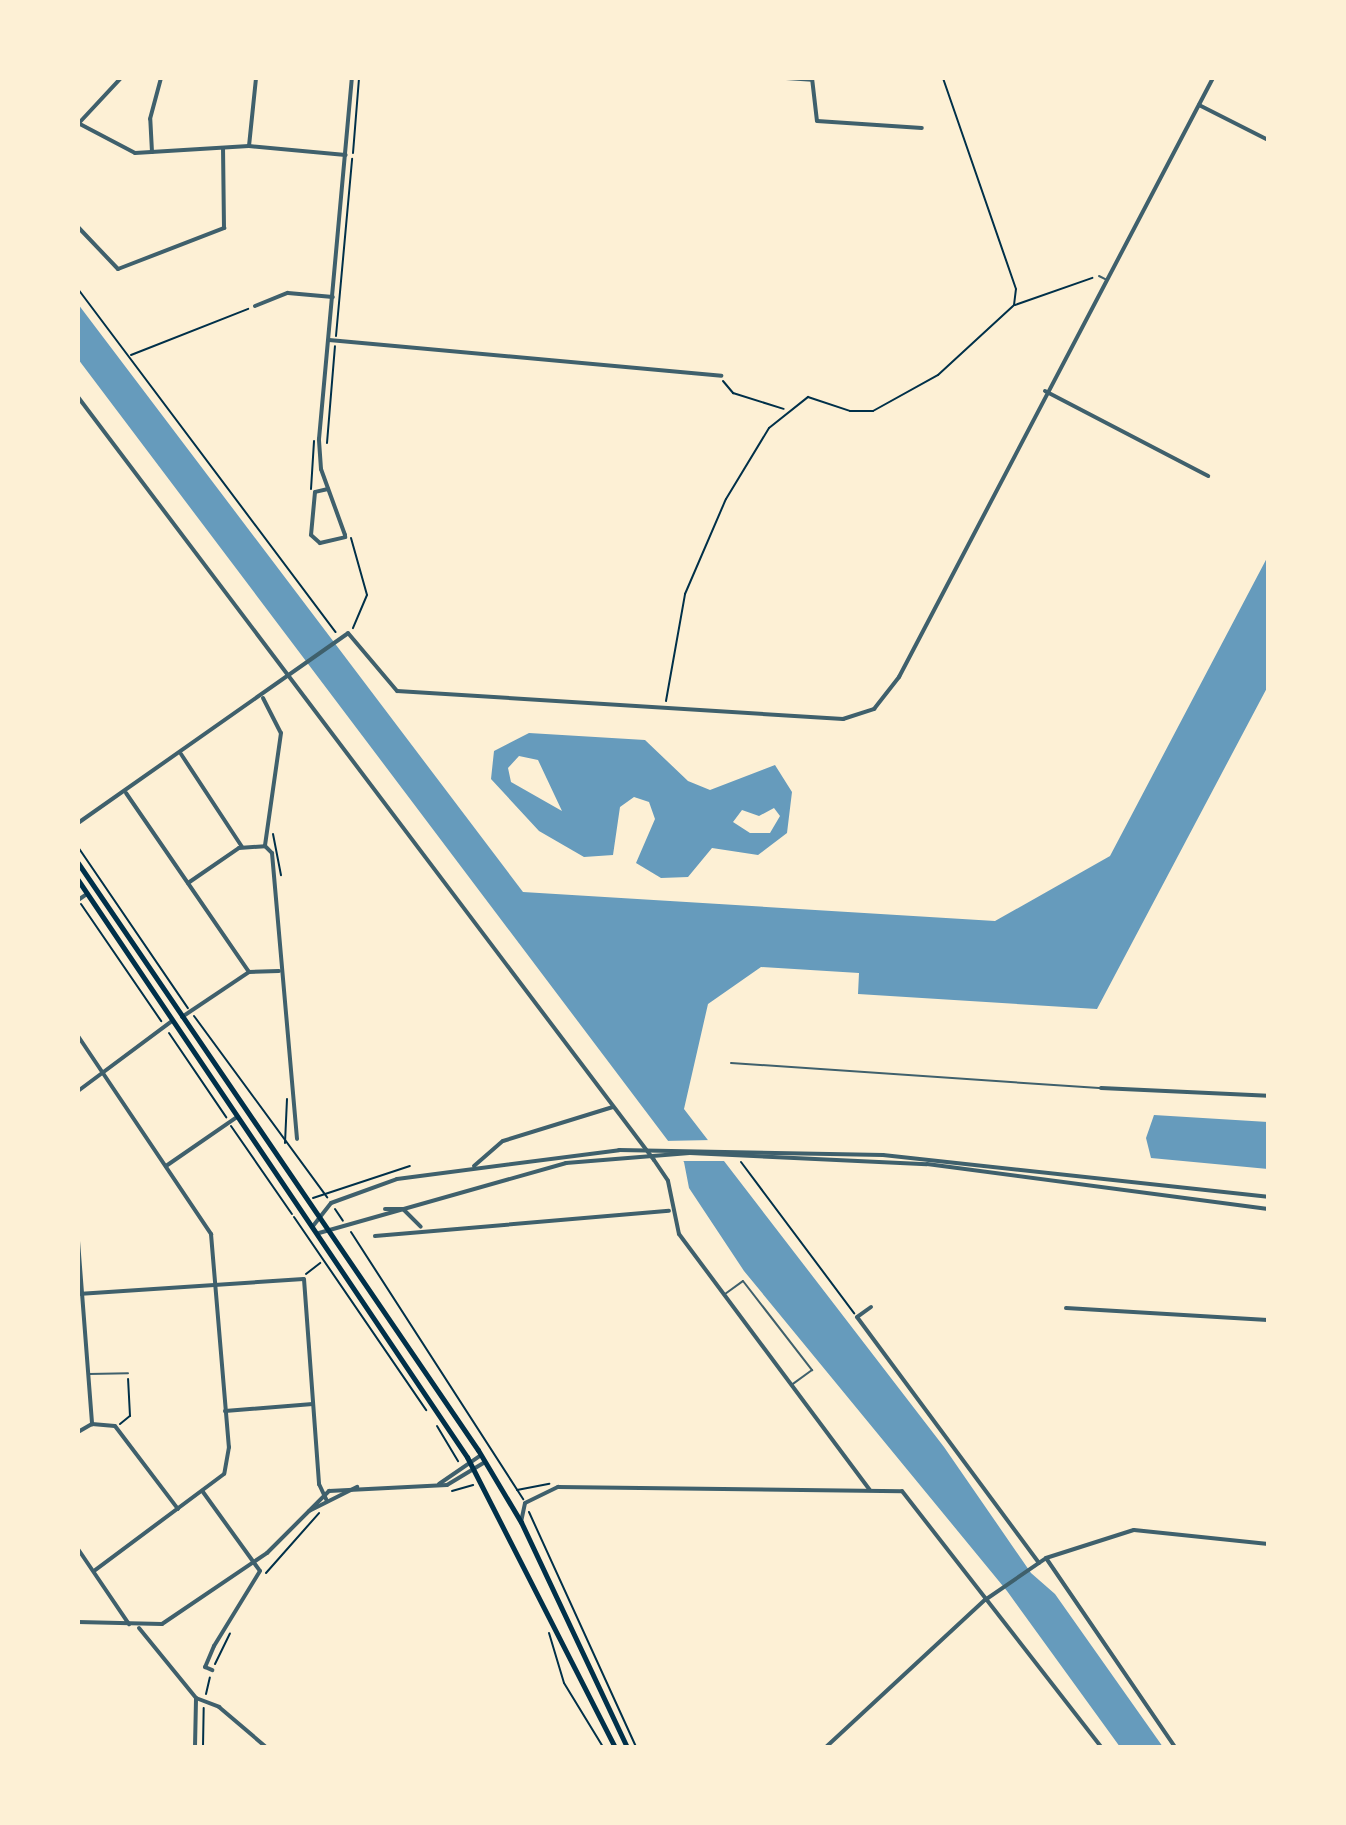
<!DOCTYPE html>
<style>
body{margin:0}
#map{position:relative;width:1346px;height:1825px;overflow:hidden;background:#fdf0d5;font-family:Barlow,sans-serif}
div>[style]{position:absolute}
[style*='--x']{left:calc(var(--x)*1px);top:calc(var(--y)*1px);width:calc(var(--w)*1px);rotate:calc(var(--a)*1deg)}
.water>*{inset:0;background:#669bbc}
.pier>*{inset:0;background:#fdf0d5}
.path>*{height:2px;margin:-1px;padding:0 1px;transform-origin:1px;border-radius:1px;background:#003049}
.service>*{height:2px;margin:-1px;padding:0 1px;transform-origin:1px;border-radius:1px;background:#3f606c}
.minor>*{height:4px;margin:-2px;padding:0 2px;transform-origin:2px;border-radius:2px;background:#3f606c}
.tertiary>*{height:4px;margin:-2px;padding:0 2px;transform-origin:2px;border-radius:2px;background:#3f606c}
.secondary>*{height:5px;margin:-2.5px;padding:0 2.5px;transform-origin:2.5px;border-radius:2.5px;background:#003049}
span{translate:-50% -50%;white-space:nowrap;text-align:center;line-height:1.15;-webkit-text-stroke:6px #fdf0d5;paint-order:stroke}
.frame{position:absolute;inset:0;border:80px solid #fdf0d5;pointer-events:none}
</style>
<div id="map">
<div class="water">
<i style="clip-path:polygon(78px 304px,523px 892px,995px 921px,1110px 856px,1268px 556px,1268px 686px,1097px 1009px,858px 994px,859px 973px,761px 967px,708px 1004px,684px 1109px,944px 1447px,1031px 1573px,1055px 1594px,1163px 1747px,1120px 1747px,1007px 1591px,744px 1271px,689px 1188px,684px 1162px,78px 359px)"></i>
<i style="clip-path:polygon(evenodd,529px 733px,645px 740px,688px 781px,710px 790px,775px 765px,792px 792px,787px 833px,758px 855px,712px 848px,688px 877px,661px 878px,636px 863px,655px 819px,649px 802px,634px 797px,620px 807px,613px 855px,584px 857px,539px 831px,491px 779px,494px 751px,529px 733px,519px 756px,538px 760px,562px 811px,511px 782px,508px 768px,519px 756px,529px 733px,774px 808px,780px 816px,770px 833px,750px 833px,733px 822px,742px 810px,759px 816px,774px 808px)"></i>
<i style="clip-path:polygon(1154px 1115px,1268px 1122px,1268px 1169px,1151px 1158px,1146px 1138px)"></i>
</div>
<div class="pier">
<i style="clip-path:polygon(712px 1140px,731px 1161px,679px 1161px,663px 1141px)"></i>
</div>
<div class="path">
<i style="--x:353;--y:153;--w:75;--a:-85.4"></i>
<i style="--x:78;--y:289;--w:429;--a:53.1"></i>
<i style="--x:1015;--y:305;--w:82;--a:-19.3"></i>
<i style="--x:336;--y:336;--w:178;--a:-84.8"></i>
<i style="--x:131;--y:355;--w:126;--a:-21.5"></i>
<i style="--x:723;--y:381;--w:16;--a:50"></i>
<i style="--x:733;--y:393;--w:53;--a:17.4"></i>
<i style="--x:327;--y:443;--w:97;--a:-85.3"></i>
<i style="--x:311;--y:489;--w:48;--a:-86.4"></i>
<i style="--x:351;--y:538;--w:59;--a:74.3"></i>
<i style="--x:367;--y:595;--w:36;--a:113"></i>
<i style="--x:666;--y:701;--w:109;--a:-79.9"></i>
<i style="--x:685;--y:594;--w:103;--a:-66.7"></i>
<i style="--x:726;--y:499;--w:83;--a:-58.8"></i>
<i style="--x:769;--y:428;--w:50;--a:-38.5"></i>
<i style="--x:808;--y:397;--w:44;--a:18.4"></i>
<i style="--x:850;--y:411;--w:23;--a:0"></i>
<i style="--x:873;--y:411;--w:74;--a:-29"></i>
<i style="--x:938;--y:375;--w:103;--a:-42.6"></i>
<i style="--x:1014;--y:305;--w:16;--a:-83"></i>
<i style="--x:1016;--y:289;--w:223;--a:-109.1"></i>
<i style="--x:273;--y:834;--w:42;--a:79"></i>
<i style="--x:78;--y:847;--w:195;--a:55.7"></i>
<i style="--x:81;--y:904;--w:142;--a:55.6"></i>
<i style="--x:194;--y:1016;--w:225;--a:53.7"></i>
<i style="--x:169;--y:1033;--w:102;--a:55.8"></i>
<i style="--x:231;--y:1126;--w:107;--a:55.3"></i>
<i style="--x:285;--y:1143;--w:44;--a:-87.4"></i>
<i style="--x:741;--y:1162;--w:189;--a:53.2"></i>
<i style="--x:313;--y:1198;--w:102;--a:-18.3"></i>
<i style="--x:335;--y:1209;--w:14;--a:56"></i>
<i style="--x:294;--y:1217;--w:234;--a:55.6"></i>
<i style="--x:351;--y:1232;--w:318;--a:57.2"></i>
<i style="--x:306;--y:1274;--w:18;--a:-38"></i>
<i style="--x:120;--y:1424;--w:13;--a:-39"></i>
<i style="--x:130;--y:1416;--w:37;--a:-93"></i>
<i style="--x:437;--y:1426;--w:41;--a:59"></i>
<i style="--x:517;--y:1490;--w:33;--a:-11"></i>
<i style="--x:452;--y:1491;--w:22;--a:-16"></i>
<i style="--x:529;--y:1512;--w:258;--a:65.5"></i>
<i style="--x:266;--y:1573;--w:80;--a:-48.5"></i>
<i style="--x:549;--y:1633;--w:52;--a:73.3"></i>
<i style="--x:564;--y:1683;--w:75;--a:58.6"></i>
<i style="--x:215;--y:1664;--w:34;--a:-64"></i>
<i style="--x:206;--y:1694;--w:17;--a:-77"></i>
<i style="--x:203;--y:1747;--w:39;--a:-89"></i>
</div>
<div class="service">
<i style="--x:1099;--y:276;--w:7;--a:27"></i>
<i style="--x:731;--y:1063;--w:369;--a:3.9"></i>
<i style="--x:725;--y:1294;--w:22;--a:-36"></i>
<i style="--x:743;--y:1281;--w:113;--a:52.2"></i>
<i style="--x:812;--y:1370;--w:24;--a:144"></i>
<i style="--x:89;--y:1374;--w:39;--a:-1"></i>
</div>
<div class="minor">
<i style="--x:786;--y:78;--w:26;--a:4"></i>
<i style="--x:812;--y:78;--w:43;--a:83.4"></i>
<i style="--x:817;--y:121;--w:105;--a:3.8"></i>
<i style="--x:1199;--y:105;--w:77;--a:26.9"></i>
<i style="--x:78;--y:123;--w:64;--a:27.8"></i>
<i style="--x:135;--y:153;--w:114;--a:-3.5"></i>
<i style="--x:249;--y:146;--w:97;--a:5.3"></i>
<i style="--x:79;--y:123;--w:62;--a:-47"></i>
<i style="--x:249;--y:146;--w:68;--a:-84.1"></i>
<i style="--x:152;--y:152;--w:33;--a:-93"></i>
<i style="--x:150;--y:119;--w:42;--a:-75"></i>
<i style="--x:78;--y:227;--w:58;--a:46.4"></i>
<i style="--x:118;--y:269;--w:114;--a:-21.1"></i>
<i style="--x:224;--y:228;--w:80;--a:-90.7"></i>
<i style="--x:255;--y:306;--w:35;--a:-22"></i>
<i style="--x:288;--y:293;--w:45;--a:5.1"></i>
<i style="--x:329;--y:340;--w:394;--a:5.2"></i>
<i style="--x:1045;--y:391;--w:184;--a:27.5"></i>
<i style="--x:78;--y:397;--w:956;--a:52.95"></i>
<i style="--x:654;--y:1160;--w:25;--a:56"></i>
<i style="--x:668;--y:1181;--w:54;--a:78.3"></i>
<i style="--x:679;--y:1234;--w:319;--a:53.3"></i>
<i style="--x:328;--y:489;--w:13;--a:167"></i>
<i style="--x:315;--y:492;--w:43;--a:95.3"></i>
<i style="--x:311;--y:535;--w:12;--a:42"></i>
<i style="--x:320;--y:543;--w:26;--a:-13"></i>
<i style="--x:345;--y:537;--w:2;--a:-90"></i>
<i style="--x:345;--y:535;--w:70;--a:-110"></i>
<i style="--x:321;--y:469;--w:30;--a:-94"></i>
<i style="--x:319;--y:439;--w:363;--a:-84.8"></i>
<i style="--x:263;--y:698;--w:39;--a:63"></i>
<i style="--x:281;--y:733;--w:114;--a:98.1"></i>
<i style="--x:181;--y:754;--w:111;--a:56.7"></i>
<i style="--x:126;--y:793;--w:217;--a:55.5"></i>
<i style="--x:78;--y:823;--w:330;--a:-35.1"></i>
<i style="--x:348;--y:633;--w:76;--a:49.8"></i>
<i style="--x:397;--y:691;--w:447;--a:3.6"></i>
<i style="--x:843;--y:719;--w:33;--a:-18"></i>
<i style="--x:874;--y:709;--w:41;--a:-52"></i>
<i style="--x:899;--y:677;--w:676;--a:-62.34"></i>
<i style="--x:188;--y:883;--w:62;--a:-34.5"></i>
<i style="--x:239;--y:848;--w:26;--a:-4"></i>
<i style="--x:265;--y:846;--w:10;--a:45"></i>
<i style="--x:272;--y:853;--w:287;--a:85"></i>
<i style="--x:78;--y:900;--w:11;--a:-34"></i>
<i style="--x:182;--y:1017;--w:81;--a:-33.9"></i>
<i style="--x:249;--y:972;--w:30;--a:-2"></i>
<i style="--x:78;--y:1036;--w:239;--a:56.1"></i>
<i style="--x:211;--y:1234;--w:214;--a:85.2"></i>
<i style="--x:229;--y:1447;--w:27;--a:100"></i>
<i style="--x:224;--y:1474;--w:162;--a:143.3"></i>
<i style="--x:1101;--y:1088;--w:167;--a:2.7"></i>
<i style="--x:78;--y:1091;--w:117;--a:-36.7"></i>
<i style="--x:166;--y:1166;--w:86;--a:-34.6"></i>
<i style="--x:474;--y:1166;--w:38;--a:-41"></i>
<i style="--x:503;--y:1141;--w:115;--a:-17.2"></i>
<i style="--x:385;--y:1209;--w:18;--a:0"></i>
<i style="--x:403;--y:1209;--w:25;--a:45"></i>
<i style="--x:375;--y:1236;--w:295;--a:-4.9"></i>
<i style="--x:78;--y:1241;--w:184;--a:85.6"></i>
<i style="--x:92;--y:1424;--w:23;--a:5"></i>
<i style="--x:115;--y:1426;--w:104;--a:52.8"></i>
<i style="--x:78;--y:1294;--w:226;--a:-3.8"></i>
<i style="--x:304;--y:1279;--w:206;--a:85.8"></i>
<i style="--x:319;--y:1484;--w:19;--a:65"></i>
<i style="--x:871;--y:1307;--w:17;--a:144"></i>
<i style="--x:857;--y:1317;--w:306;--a:53.5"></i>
<i style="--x:1066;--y:1308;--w:202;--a:3.4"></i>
<i style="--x:225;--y:1411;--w:88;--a:-4.5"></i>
<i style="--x:78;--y:1432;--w:16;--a:-30"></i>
<i style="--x:203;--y:1492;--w:97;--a:54.2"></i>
<i style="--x:260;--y:1571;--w:88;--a:121.5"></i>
<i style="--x:214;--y:1646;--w:23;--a:113"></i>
<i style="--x:205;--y:1667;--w:8;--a:23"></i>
<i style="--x:521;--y:1522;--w:19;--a:-78"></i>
<i style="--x:525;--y:1503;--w:37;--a:-26"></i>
<i style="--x:558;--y:1487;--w:344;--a:0.7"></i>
<i style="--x:902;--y:1491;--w:324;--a:52.1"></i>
<i style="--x:78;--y:1549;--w:91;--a:55.8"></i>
<i style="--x:1046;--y:1558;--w:229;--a:55.7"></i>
<i style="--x:139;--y:1628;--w:90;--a:50.8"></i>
<i style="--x:196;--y:1698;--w:25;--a:21"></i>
<i style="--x:219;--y:1707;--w:62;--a:40.4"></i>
<i style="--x:195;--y:1747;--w:49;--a:-88.8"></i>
<i style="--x:826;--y:1747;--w:217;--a:-42.8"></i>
<i style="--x:985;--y:1600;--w:74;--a:-34.5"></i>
<i style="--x:1046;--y:1558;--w:92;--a:-17.7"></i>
<i style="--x:1134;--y:1530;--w:135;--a:6"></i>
</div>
<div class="tertiary">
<i style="--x:313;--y:1226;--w:29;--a:-52"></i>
<i style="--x:331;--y:1203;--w:70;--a:-20"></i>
<i style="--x:397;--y:1179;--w:224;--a:-7.4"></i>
<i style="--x:619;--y:1150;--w:264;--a:1.1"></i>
<i style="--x:883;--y:1155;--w:387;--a:6.2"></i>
<i style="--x:319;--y:1233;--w:257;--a:-15.8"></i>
<i style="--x:566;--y:1163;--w:124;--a:-4.6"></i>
<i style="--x:690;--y:1153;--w:237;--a:2.7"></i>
<i style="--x:927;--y:1164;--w:344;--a:7.5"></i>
<i style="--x:439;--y:1484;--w:51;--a:-34.6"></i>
<i style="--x:309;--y:1511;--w:54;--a:-26.6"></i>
<i style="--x:78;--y:1622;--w:84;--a:1.4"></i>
<i style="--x:162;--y:1624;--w:127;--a:-34.1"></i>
<i style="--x:267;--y:1553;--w:88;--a:-45"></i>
<i style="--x:329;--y:1491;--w:118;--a:-2.9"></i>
<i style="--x:447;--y:1485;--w:44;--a:-31.2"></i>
</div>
<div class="secondary">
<i style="--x:78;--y:863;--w:710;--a:55.73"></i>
<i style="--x:478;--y:1450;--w:84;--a:59.2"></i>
<i style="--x:521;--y:1522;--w:249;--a:64.8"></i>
<i style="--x:78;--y:880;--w:696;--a:56.01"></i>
<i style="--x:467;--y:1457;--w:326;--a:63"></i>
</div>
<div class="frame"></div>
</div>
